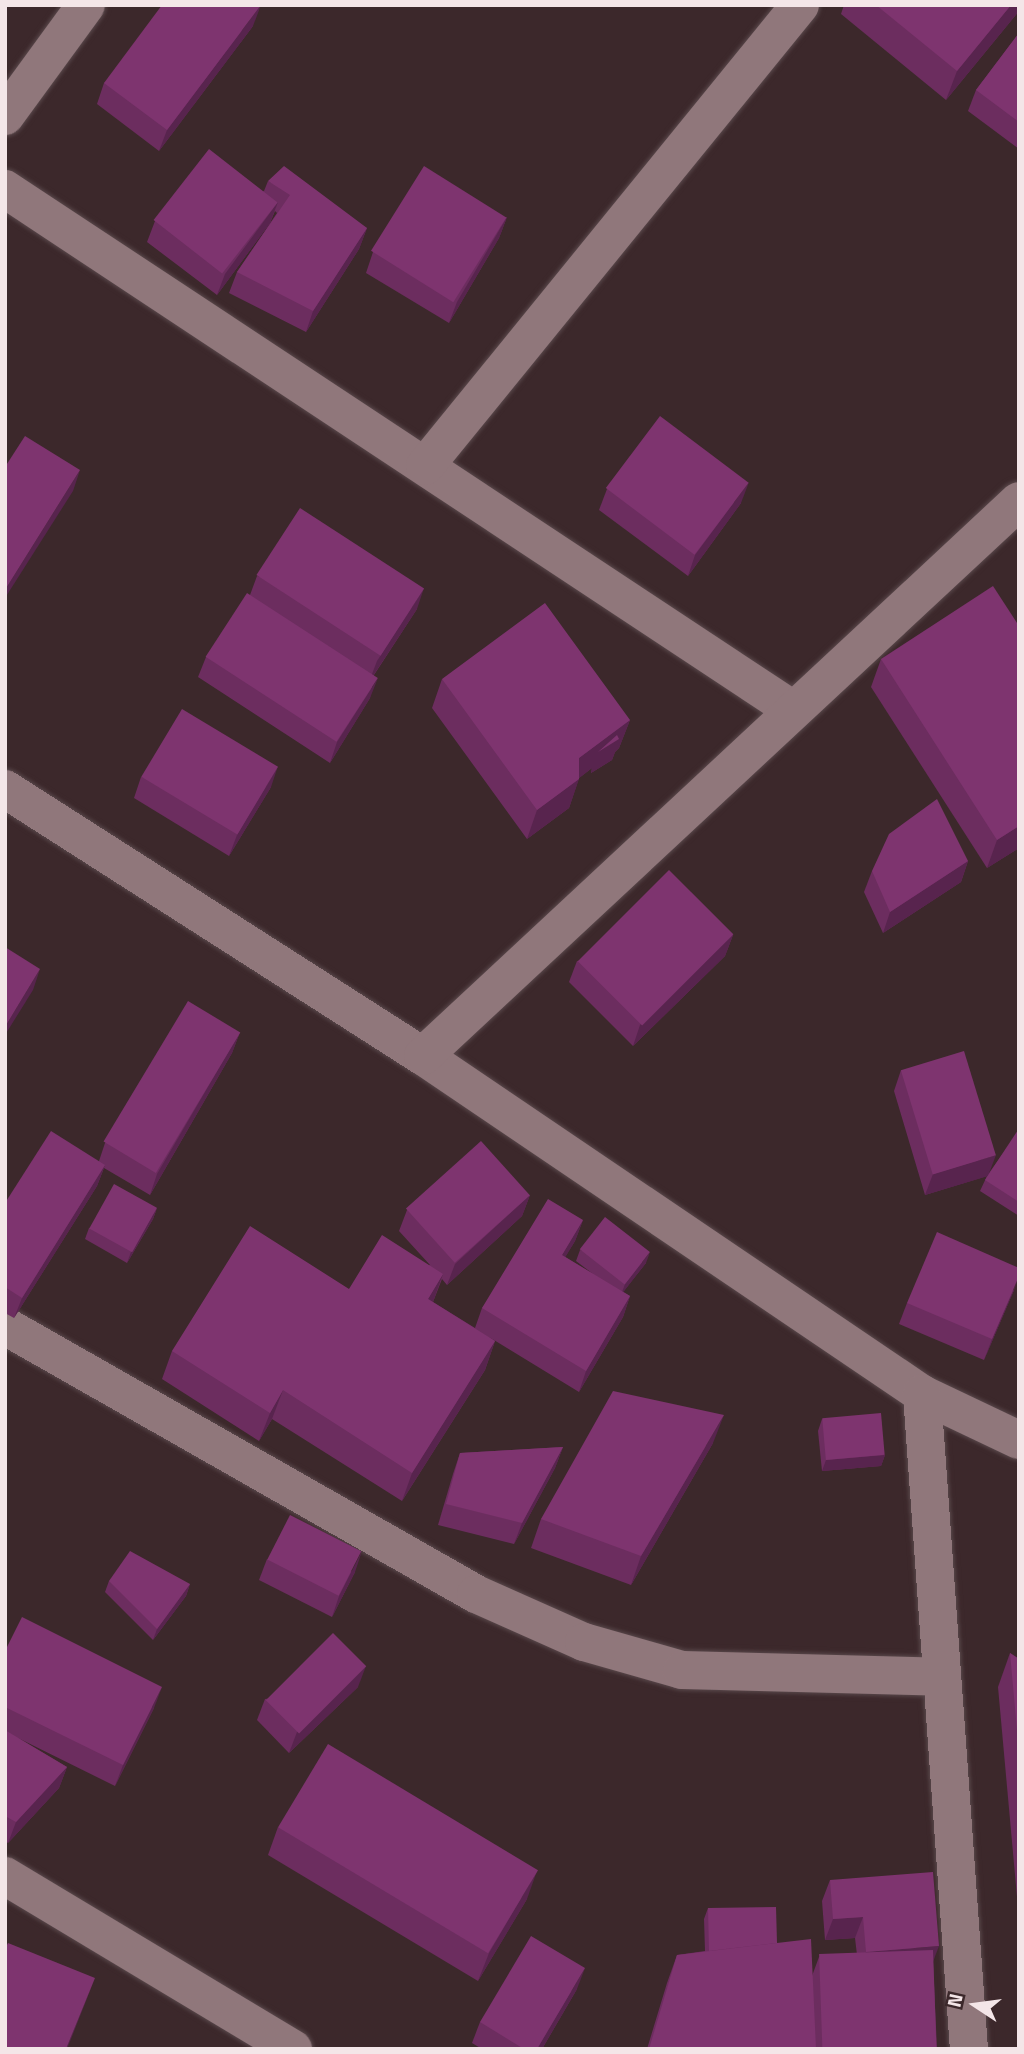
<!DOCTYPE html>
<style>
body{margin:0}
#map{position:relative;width:1024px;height:2054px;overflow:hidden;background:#3c282b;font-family:"Titillium Web",sans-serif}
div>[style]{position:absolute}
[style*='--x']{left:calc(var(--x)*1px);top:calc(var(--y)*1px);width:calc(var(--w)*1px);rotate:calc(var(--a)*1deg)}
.roads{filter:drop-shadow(0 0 2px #59484b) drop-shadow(0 0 2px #59484b)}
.minor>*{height:38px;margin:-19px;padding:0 19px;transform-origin:19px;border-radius:19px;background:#90777b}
.wall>*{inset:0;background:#6c2d5f}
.shaded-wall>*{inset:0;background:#58244e}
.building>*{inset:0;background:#7e346f;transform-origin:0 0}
span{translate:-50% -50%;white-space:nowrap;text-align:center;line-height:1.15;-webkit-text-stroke:5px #3c282b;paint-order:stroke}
.frame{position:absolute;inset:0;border:7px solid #f4e6e8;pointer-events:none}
.north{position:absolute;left:940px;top:1970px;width:70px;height:70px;-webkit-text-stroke:5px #3c282b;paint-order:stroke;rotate:283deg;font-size:19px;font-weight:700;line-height:28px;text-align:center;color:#f4e6e8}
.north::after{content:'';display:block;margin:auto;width:24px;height:32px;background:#f4e6e8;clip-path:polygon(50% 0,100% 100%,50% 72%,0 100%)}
</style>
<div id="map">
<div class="roads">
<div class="minor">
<i style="--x:5;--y:116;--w:137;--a:-53.9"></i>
<i style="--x:5;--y:189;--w:945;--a:33.47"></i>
<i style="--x:425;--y:466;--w:594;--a:-50.87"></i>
<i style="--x:5;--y:789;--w:496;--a:32.6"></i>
<i style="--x:423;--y:1056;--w:603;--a:34.11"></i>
<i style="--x:922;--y:1394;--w:107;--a:25.4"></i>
<i style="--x:423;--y:1056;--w:814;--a:-42.96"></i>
<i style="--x:5;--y:1326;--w:542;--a:29.64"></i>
<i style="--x:476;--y:1594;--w:118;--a:24"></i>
<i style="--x:584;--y:1642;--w:102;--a:15.9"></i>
<i style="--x:682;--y:1670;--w:260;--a:1.5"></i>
<i style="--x:922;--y:1394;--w:657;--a:85.9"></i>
<i style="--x:5;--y:1876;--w:336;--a:31"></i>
</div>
</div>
<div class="wall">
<i style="clip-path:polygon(844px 5px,1019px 5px,1019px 11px,946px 100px,841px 14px)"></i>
<i style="clip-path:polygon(253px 26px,159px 151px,97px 104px,104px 83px)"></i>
<i style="clip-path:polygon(1019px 33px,1019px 149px,968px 111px,976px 90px)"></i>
<i style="clip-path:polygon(268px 181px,367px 228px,359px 249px,306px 332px,229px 293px,237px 272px,277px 213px,275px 211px,270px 223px,217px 295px,147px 242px,155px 221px,264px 191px)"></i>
<i style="clip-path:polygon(507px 217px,499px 238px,449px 323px,366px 273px,373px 252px)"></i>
<i style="clip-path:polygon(607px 489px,741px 503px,688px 576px,599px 510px)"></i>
<i style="clip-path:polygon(257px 576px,417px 609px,374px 675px,370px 698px,330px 763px,198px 677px,206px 657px,250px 595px)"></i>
<i style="clip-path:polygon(1019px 626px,1019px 848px,987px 868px,871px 687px,881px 659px)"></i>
<i style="clip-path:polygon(442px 679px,630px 720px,619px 748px,615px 752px,612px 760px,591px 773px,592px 768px,579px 778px,569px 808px,527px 839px,432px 708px)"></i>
<i style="clip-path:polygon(141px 777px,271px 787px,229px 856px,134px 798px)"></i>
<i style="clip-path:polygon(968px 861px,961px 882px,883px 933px,864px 892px,872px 871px)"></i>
<i style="clip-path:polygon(733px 935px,725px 956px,633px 1046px,569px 982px,577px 961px)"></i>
<i style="clip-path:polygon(240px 1032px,232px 1053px,150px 1195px,104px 1168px,97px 1186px,14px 1318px,5px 1313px,5px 1203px,99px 1161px,105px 1143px)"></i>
<i style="clip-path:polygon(901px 1070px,989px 1173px,1019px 1131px,1019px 1216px,980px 1191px,987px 1176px,925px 1195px,894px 1091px)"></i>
<i style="clip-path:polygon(530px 1195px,522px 1216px,447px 1285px,442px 1279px,433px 1302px,475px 1328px,482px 1308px,583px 1220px,575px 1241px,565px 1257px,593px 1274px,576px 1261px,580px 1250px,646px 1263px,623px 1292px,630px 1296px,623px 1317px,579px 1392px,489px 1337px,495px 1341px,485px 1370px,402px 1501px,272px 1419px,259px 1441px,162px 1379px,172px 1351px,349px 1289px,430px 1265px,399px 1231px,407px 1210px)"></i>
<i style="clip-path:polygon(157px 1208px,153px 1219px,127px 1263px,85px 1239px,89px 1228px)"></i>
<i style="clip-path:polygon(1014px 1290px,984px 1360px,899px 1324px,907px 1303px)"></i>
<i style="clip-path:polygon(822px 1419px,885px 1455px,881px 1466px,822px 1471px,818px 1431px)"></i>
<i style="clip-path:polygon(713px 1443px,631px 1585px,531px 1548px,541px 1519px)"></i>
<i style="clip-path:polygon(563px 1447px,555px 1468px,514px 1544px,438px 1525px,453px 1474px,460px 1453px)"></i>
<i style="clip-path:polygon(267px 1559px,355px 1572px,332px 1617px,259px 1580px)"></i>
<i style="clip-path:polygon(109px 1581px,190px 1584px,186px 1596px,153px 1640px,105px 1592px)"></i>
<i style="clip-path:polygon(5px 1651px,154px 1708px,115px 1786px,18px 1738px,67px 1767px,59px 1788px,8px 1843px,5px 1841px)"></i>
<i style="clip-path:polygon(1010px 1653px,1019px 1659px,1019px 1919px,998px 1687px)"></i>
<i style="clip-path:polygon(358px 1687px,289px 1753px,257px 1720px,265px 1699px)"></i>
<i style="clip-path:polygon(278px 1827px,527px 1899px,478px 1981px,268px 1855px)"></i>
<i style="clip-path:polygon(830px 1880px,933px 1961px,937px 2049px,647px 2049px,667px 1983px,677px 1955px,705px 1951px,704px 1919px,708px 1908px,777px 1943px,812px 1976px,819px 1957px,857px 1955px,855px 1938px,825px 1940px,822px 1901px)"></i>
<i style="clip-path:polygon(577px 1989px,542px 2049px,482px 2049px,472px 2043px,480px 2022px)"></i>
</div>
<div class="shaded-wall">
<i style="clip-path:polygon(261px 5px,253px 26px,159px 151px,167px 130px)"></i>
<i style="clip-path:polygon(1011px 5px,1019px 5px,1019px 11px,946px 100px,957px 71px)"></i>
<i style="clip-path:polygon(278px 202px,270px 223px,217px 295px,225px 274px)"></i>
<i style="clip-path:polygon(507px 217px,499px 238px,449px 323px,457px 302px)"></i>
<i style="clip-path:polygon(367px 228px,359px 249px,306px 332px,313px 311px)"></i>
<i style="clip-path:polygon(80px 470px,73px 491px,5px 598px,5px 590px)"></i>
<i style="clip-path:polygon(749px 482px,741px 503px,688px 576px,695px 555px)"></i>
<i style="clip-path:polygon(424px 588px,417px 609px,369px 682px,377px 661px)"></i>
<i style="clip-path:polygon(378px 678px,370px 698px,330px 763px,337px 742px)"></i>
<i style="clip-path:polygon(630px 720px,619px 748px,615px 752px,612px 760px,591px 773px,592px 768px,569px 786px,579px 758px)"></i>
<i style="clip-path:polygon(278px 766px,271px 787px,229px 856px,237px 835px)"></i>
<i style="clip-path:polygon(579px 779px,569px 808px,527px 839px,537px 810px)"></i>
<i style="clip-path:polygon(1019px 826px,1019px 848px,987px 868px,997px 840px)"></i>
<i style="clip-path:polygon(968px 861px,961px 882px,883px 933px,890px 912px)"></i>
<i style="clip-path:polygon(733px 935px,725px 956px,633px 1046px,640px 1025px)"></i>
<i style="clip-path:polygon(40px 969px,33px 990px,5px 1035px,5px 1027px)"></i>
<i style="clip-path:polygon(240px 1032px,232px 1053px,150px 1195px,157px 1174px)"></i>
<i style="clip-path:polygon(996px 1155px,988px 1176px,925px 1195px,933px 1174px)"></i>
<i style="clip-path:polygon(105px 1165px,97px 1186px,14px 1318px,22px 1298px)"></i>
<i style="clip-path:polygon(530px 1195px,522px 1216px,447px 1285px,455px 1264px)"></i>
<i style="clip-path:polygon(157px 1208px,153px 1219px,127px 1263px,131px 1252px)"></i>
<i style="clip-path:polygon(583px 1220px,575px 1241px,554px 1276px,562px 1255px)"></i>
<i style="clip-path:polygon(650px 1252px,646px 1263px,621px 1295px,625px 1284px)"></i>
<i style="clip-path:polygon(443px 1274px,433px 1302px,428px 1299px)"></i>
<i style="clip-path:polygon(1019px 1277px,1014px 1290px,984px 1360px,992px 1339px)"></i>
<i style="clip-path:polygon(630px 1296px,623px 1317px,579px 1392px,586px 1371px)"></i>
<i style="clip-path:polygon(495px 1341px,485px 1370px,402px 1501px,412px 1473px)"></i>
<i style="clip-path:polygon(283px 1390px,272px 1419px,259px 1441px,270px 1413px)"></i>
<i style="clip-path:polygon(724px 1415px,713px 1443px,631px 1585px,641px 1556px)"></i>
<i style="clip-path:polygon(563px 1447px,555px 1468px,514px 1544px,522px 1523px)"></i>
<i style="clip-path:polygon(885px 1455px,881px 1466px,822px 1471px,826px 1460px)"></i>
<i style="clip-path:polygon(362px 1551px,355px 1572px,332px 1617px,339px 1596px)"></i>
<i style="clip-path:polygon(190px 1584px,186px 1596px,153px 1640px,157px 1629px)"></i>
<i style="clip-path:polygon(366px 1666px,358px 1687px,289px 1753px,297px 1732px)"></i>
<i style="clip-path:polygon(162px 1687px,154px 1708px,115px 1786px,123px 1765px)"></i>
<i style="clip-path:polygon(67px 1767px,59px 1788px,8px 1843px,16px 1822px)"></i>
<i style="clip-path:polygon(537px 1871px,527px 1899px,478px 1981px,489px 1953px)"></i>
<i style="clip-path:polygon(863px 1917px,855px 1938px,825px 1940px,833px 1919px)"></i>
<i style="clip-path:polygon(939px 1946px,931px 1967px,858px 1973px,866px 1952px)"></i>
<i style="clip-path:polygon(585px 1968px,577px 1989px,542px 2049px,537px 2049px)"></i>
<i style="clip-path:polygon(95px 1978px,84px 2006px,67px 2049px,66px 2049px)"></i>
</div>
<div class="building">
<i style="clip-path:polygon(162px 5px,261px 5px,167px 130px,104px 83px)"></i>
<i style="clip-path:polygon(876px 5px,1011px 5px,957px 71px)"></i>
<i style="clip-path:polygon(1019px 33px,1019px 122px,976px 90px)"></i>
<i style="left:209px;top:149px;width:87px;height:90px;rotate:38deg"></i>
<i style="clip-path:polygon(284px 166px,367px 228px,313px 311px,237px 272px,290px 195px,268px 181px)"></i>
<i style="left:424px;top:166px;width:97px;height:100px;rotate:32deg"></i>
<i style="left:660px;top:416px;width:111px;height:90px;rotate:37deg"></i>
<i style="clip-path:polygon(25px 436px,80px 470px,5px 590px,5px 467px)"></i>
<i style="left:300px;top:508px;width:148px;height:80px;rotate:33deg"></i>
<i style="clip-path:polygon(993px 586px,1019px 626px,1019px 826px,997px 840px,881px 659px)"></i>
<i style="left:247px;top:593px;width:156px;height:76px;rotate:33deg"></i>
<i style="clip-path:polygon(545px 603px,630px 720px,579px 758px,579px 779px,537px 810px,442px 679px)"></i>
<i style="left:182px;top:709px;width:112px;height:79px;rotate:31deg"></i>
<i style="clip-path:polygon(617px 735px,619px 739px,598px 752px)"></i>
<i style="clip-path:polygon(937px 799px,968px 861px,890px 912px,872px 871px,889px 834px)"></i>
<i style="left:669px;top:870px;width:91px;height:129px;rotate:45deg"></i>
<i style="clip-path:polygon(5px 947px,40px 969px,5px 1027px)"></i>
<i style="left:188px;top:1001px;width:61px;height:164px;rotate:31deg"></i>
<i style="left:964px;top:1051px;width:109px;height:66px;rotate:73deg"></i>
<i style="clip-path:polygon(1018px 1130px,1019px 1131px,1019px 1202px,985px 1180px)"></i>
<i style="clip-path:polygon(51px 1131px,105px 1165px,22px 1298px,5px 1287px,5px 1203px)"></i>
<i style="left:481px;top:1141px;width:73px;height:101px;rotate:48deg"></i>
<i style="left:114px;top:1184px;width:49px;height:51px;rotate:29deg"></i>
<i style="clip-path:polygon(548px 1199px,583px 1220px,562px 1255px,630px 1296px,586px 1371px,482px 1308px)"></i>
<i style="left:605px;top:1217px;width:57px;height:41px;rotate:38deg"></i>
<i style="clip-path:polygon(250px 1226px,349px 1289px,382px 1235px,443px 1274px,428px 1299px,495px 1341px,412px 1473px,283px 1390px,270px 1413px,172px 1351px)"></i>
<i style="clip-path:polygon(937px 1232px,1019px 1268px,1019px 1276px,992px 1339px,907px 1303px)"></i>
<i style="clip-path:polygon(613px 1391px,724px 1415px,641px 1556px,541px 1519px)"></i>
<i style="left:881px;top:1413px;width:42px;height:59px;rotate:85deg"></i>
<i style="clip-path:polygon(563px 1447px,522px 1523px,446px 1504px,460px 1453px)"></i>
<i style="left:290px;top:1515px;width:80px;height:50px;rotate:27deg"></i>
<i style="clip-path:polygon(130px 1551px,190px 1584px,157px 1629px,109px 1581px)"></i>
<i style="clip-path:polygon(22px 1617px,162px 1687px,123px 1765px,5px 1707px,5px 1651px)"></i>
<i style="left:333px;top:1633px;width:47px;height:95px;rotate:45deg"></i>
<i style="clip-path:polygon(1010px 1653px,1019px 1659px,1019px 1752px)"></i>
<i style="clip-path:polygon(5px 1730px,67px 1767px,16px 1822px,5px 1816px)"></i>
<i style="left:328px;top:1744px;width:245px;height:97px;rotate:31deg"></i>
<i style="clip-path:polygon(933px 1872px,939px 1946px,866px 1952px,863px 1917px,833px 1919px,830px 1880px)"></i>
<i style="clip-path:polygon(776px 1907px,777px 1943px,709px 1951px,708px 1908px)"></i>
<i style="clip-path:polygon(531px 1936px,585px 1968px,537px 2049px,524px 2049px,480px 2022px)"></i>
<i style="clip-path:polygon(811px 1939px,816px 2049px,649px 2049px,677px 1955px)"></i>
<i style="clip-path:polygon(8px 1943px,95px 1978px,66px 2049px,5px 2049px,5px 1949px)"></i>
<i style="left:933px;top:1950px;width:99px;height:114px;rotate:88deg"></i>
</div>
<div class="frame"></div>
<div class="north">N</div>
</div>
